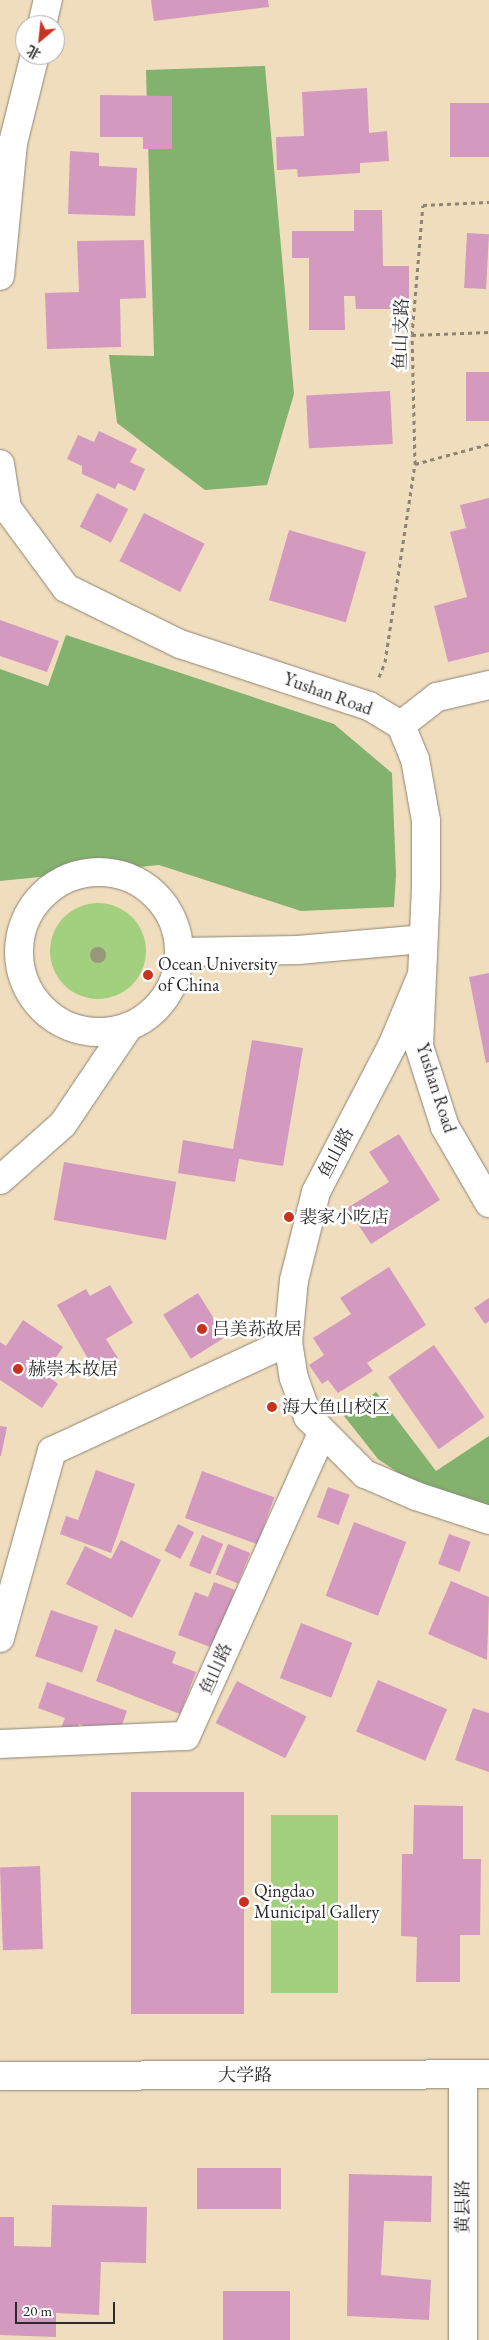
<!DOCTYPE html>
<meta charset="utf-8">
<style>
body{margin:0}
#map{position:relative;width:489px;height:2340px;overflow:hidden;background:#f0ddbe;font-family:"EB Garamond","Noto Serif SC",serif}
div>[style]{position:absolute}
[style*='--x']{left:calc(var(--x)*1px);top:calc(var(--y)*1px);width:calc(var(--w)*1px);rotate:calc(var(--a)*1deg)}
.green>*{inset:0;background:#a3d07e;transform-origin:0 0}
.round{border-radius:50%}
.forest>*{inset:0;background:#82b26d}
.building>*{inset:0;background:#d499bf;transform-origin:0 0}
.path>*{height:3px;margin-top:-1.5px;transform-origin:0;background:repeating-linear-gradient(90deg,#8e8474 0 4px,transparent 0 8px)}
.roads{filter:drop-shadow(0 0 1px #8e8474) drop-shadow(0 0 1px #8e8474)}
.minor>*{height:28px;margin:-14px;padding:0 14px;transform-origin:14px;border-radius:14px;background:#fff}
.minor>.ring{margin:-14px;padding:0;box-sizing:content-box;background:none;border:28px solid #fff;border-radius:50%}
.major>*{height:28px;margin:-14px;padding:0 14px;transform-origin:14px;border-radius:14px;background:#fff}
.trees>*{width:16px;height:16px;margin:-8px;border-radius:50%;background:#97977b}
.dots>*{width:14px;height:14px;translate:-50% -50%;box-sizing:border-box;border:2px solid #fff;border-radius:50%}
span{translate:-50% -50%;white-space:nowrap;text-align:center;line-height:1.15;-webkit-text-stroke:5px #fff;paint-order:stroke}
.street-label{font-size:18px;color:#2b2b2b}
.poi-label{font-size:18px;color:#2b2b2b}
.left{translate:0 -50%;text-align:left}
.north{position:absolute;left:15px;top:15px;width:50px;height:50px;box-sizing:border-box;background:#fff;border:1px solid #aaa;border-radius:50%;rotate:208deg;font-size:14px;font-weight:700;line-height:20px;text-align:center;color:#2b2b2b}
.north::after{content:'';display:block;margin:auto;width:18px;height:22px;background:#c8321e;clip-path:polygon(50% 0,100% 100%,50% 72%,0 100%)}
.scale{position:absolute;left:15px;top:2302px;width:100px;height:22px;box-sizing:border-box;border:2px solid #2b2b2b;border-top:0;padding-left:6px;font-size:15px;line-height:18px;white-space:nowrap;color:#2b2b2b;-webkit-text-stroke:4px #fff;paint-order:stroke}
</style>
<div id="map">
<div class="green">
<i class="round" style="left:50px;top:903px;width:96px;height:96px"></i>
<i style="left:271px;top:1815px;width:67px;height:178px"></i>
</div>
<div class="forest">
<i style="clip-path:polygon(265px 66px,294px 394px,267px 485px,205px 490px,117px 423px,109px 355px,154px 356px,146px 70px)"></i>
<i style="clip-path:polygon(66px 635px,334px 724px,392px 773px,396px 875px,394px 907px,301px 911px,159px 865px,0 881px,0 669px,48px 686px)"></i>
<i style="clip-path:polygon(376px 1392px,436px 1471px,489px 1436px,489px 1510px,415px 1484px,378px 1459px,344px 1416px)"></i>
</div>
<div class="building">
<i style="clip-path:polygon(151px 0,268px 0,269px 7px,154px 21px)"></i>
<i style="clip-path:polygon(367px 88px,369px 133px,387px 131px,389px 161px,360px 163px,360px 173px,298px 177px,297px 169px,277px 170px,276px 137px,304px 136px,302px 92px)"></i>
<i style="clip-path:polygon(100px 95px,172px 96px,172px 149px,143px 149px,143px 137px,100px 137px)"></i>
<i style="left:489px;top:103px;width:54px;height:39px;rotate:90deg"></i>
<i style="clip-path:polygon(70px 151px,99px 153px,99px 166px,137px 168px,135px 216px,68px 214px)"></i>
<i style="clip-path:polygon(354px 210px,382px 210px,383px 266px,409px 266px,409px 309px,356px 309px,355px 296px,344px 296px,345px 330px,309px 330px,309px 258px,292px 258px,292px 231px,354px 231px)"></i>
<i style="left:467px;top:233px;width:22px;height:55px;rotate:3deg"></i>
<i style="clip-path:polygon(144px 240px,146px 298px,120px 299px,121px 347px,47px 349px,45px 293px,79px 292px,77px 241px)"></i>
<i style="left:466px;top:372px;width:23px;height:49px"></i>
<i style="left:390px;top:391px;width:53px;height:84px;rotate:87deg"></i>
<i style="clip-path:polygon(99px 431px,137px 449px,130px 462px,145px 469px,135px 491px,118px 483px,115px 489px,82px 474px,82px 466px,67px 459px,78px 435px,94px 442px)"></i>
<i style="left:97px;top:493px;width:35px;height:38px;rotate:27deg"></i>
<i style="clip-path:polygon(489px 498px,489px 652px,448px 662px,434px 606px,467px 597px,450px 532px,466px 528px,460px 505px)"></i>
<i style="left:144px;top:513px;width:68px;height:54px;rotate:27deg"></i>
<i style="left:289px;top:530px;width:80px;height:73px;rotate:16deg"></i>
<i style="clip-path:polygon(0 620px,59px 641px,47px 672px,0 656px)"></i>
<i style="clip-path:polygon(489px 973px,489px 1062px,486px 1063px,469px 977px)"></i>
<i style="clip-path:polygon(252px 1040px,303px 1048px,283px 1166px,239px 1159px,235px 1182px,178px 1173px,183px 1140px,233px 1149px)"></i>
<i style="clip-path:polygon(399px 1134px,440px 1200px,371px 1244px,347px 1208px,389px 1182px,369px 1152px)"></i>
<i style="left:64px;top:1162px;width:114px;height:59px;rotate:10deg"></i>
<i style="clip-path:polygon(389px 1267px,426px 1325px,367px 1363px,373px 1371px,338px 1393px,328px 1380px,322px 1384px,309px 1365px,324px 1355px,313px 1338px,351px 1314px,340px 1298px)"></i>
<i style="clip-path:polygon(110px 1285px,133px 1323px,106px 1339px,118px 1358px,95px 1371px,57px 1305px,86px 1289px,90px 1296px)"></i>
<i style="left:198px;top:1293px;width:52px;height:41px;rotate:58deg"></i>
<i style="clip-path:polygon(489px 1298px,489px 1321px,485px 1324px,474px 1308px)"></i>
<i style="clip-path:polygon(23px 1320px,63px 1347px,45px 1374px,58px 1384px,42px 1408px,0 1380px,0 1342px,6px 1346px)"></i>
<i style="left:434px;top:1345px;width:88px;height:56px;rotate:55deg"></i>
<i style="clip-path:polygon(0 1426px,7px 1427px,1px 1456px,0 1456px)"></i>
<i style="clip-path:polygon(96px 1470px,135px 1484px,111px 1553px,60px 1534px,66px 1516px,78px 1520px)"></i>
<i style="left:202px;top:1471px;width:77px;height:50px;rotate:20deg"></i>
<i style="left:328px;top:1487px;width:23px;height:32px;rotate:20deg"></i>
<i style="left:354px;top:1522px;width:56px;height:79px;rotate:21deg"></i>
<i style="left:178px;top:1524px;width:18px;height:30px;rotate:27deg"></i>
<i style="left:449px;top:1534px;width:23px;height:32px;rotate:20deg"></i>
<i style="left:202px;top:1535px;width:23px;height:33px;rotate:23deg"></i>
<i style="clip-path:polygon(121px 1540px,161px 1560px,132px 1618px,66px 1584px,85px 1546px,111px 1559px)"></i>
<i style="left:228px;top:1544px;width:24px;height:33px;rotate:22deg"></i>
<i style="clip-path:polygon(451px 1581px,489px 1597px,487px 1660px,428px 1634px)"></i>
<i style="clip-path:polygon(214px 1582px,235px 1590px,213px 1648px,178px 1635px,195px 1592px,208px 1597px)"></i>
<i style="left:51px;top:1610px;width:50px;height:49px;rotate:19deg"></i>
<i style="left:301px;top:1623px;width:55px;height:59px;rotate:21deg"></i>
<i style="clip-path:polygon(115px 1629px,176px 1652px,172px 1663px,196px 1672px,180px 1714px,96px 1681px)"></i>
<i style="left:378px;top:1680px;width:75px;height:56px;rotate:23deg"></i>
<i style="left:237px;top:1681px;width:78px;height:47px;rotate:27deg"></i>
<i style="clip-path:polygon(47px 1682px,127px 1711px,117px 1738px,79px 1724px,73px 1738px,59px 1733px,65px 1718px,38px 1708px)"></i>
<i style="clip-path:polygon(473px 1708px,489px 1713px,489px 1772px,455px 1760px)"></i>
<i style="left:131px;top:1792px;width:113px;height:222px"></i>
<i style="clip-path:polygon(414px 1805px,463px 1806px,463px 1859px,481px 1859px,480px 1935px,460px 1935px,460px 1982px,416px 1982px,417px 1937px,401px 1936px,402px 1854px,413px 1854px)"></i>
<i style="left:40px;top:1866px;width:83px;height:40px;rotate:88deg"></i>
<i style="left:197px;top:2168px;width:84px;height:41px"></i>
<i style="clip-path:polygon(349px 2174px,432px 2176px,431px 2222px,384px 2221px,381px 2275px,431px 2280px,429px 2320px,347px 2316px)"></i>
<i style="clip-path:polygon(52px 2205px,147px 2207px,146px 2263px,101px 2262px,99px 2315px,56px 2313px,56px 2337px,0 2335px,0 2217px,14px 2217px,14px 2246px,51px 2247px)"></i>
<i style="left:223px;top:2291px;width:67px;height:49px"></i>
</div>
<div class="path">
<i style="--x:412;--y:335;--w:77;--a:-2.2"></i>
<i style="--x:415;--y:464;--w:77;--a:-15.1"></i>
<i style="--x:379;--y:677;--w:16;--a:-68"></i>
<i style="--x:385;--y:662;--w:200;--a:-81.4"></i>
<i style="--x:415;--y:464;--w:129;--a:-91.3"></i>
<i style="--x:412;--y:335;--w:130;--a:-85.2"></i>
<i style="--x:423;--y:205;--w:66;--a:-2.6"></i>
</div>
<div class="roads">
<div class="minor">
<i style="--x:401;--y:725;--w:46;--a:-37.9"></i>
<i style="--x:437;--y:697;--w:53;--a:-13"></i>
<i class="ring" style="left:19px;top:872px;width:132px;height:132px"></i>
<i style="--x:180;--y:952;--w:118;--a:-1"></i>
<i style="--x:298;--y:950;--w:125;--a:-5"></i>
<i style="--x:421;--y:977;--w:75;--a:112.8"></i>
<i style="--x:392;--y:1046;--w:165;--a:117.5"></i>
<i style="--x:316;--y:1192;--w:91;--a:104"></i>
<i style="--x:294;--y:1280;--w:62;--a:95.5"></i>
<i style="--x:288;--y:1342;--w:36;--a:81"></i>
<i style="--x:294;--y:1378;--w:41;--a:70.3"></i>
<i style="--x:308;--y:1417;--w:81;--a:45"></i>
<i style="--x:365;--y:1474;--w:56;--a:23.3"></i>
<i style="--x:416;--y:1496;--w:77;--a:18.2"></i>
<i style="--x:0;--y:1180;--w:84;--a:-41.6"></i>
<i style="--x:63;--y:1124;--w:118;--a:-56"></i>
<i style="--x:0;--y:1638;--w:194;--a:-74.5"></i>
<i style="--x:52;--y:1451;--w:260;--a:-24.8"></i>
<i style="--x:0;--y:1744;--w:186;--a:-2.5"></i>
<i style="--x:186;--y:1736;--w:332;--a:-65.8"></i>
<i style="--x:463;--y:2074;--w:266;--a:90"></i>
</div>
<div class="major">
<i style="--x:42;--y:25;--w:26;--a:-77"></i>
<i style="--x:0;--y:276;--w:134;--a:-84.4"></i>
<i style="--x:13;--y:143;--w:91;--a:-76"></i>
<i style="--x:0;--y:464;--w:45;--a:81"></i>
<i style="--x:7;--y:508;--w:99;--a:53.6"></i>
<i style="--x:66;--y:588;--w:127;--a:26.2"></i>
<i style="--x:180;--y:644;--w:199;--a:18.2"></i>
<i style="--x:369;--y:706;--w:37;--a:31"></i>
<i style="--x:401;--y:725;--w:37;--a:68"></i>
<i style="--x:415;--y:759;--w:63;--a:79.9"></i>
<i style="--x:426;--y:821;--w:65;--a:90"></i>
<i style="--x:426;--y:886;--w:160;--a:92.5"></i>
<i style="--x:419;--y:1046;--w:85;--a:72.2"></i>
<i style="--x:445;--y:1127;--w:88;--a:59.9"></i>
<i style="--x:0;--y:2076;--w:489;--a:-0.2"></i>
</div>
</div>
<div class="trees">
<i style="left:98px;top:955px"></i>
</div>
<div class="dots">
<i style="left:148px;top:975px;background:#c8321e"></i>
<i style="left:289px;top:1217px;background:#c8321e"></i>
<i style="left:202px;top:1329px;background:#c8321e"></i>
<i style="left:18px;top:1369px;background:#c8321e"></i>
<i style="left:272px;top:1407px;background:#c8321e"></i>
<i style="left:244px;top:1902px;background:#c8321e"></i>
</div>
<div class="street-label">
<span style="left:401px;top:334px;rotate:-88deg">鱼山支路</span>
<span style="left:328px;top:694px;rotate:20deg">Yushan Road</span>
<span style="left:436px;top:1088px;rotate:72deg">Yushan Road</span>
<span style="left:336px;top:1153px;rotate:-62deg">鱼山路</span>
<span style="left:216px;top:1669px;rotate:-66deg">鱼山路</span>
<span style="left:245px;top:2075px">大学路</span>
<span style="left:463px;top:2207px;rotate:-90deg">黄县路</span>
</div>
<div class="poi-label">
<span class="left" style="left:158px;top:975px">Ocean University<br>of China</span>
<span class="left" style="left:299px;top:1217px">裴家小吃店</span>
<span class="left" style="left:212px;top:1329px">吕美荪故居</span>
<span class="left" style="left:28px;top:1369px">赫崇本故居</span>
<span class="left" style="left:282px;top:1407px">海大鱼山校区</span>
<span class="left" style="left:254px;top:1902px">Qingdao<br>Municipal Gallery</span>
</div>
<div class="north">北</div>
<div class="scale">20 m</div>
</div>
